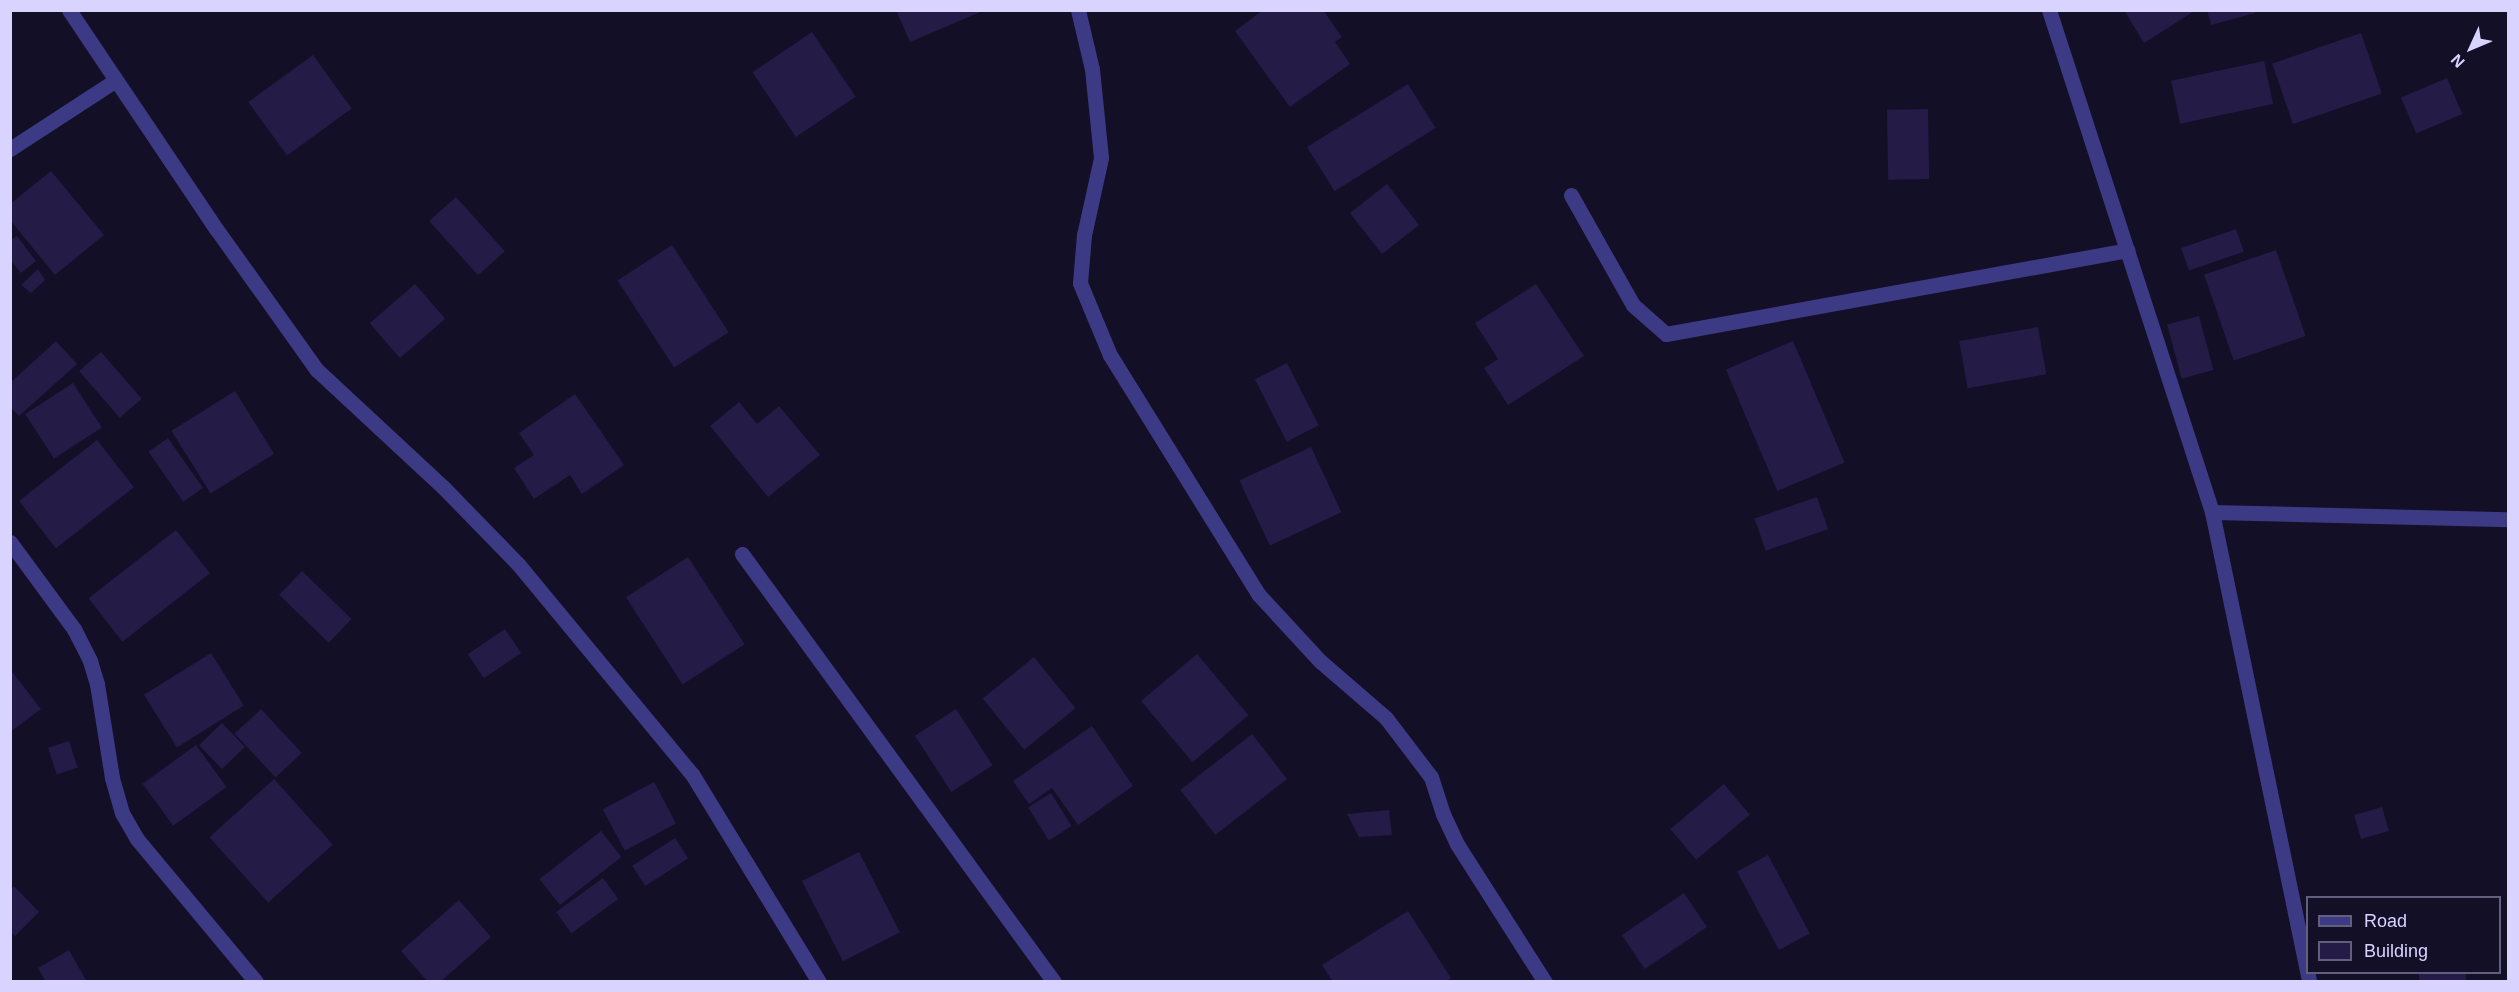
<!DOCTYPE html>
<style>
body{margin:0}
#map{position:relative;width:2519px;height:992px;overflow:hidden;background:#130f26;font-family:Arial,sans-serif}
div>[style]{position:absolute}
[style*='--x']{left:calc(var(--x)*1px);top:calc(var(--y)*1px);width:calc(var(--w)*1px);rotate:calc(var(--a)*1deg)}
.building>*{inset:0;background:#241b47;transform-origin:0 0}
.street>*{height:15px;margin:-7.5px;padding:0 7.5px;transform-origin:7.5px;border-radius:7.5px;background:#3d3a85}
span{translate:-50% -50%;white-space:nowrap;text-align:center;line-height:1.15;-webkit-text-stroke:4.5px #130f26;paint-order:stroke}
.frame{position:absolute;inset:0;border:12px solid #d9d4ff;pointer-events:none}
.legend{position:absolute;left:2306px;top:896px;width:195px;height:78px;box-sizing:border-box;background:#130f26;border:2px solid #625e7d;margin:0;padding:8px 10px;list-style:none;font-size:18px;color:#d9d4ff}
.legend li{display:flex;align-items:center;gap:12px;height:30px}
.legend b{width:30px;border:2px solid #625e7d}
.north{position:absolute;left:2441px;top:18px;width:60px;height:60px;-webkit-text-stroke:4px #130f26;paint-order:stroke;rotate:226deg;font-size:16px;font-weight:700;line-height:24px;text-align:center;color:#d9d4ff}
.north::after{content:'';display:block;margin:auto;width:21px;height:27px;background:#d9d4ff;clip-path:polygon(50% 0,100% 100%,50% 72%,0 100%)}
</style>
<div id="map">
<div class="building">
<i style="clip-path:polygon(896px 10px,983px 10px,983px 11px,910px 42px)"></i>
<i style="clip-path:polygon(1263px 10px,1323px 10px,1342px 37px,1335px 42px,1350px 64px,1290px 107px,1235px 31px)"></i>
<i style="clip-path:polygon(2124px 10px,2196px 10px,2144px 43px)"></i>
<i style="clip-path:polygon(2207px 10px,2255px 10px,2255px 13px,2211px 25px)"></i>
<i style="left:812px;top:32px;width:78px;height:72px;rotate:56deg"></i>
<i style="left:2361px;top:33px;width:64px;height:94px;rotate:71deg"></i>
<i style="left:313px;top:55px;width:66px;height:80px;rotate:54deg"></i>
<i style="left:2264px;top:61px;width:44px;height:95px;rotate:78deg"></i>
<i style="left:2447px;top:78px;width:39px;height:50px;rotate:67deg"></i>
<i style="left:1408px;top:84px;width:52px;height:119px;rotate:58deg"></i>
<i style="left:1928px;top:109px;width:70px;height:41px;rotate:89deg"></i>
<i style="clip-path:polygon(51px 171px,104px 235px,55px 275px,10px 220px,10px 204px)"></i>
<i style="left:1387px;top:184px;width:52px;height:47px;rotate:52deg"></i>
<i style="left:456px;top:197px;width:73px;height:36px;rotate:48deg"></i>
<i style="left:2236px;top:229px;width:24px;height:58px;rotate:71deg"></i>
<i style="clip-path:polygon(17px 236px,36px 261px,21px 273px,10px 260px,10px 240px)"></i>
<i style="left:672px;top:245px;width:104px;height:65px;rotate:57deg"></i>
<i style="left:2276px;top:250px;width:91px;height:76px;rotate:71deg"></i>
<i style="clip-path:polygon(38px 269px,45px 280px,31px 293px,21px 285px)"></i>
<i style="left:415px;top:284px;width:46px;height:60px;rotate:49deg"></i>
<i style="clip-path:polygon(1536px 284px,1584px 356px,1508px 405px,1484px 368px,1498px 359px,1475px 323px)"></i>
<i style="left:2199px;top:316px;width:56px;height:33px;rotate:75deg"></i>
<i style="left:2038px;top:327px;width:48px;height:80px;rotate:80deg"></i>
<i style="clip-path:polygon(56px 341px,77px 364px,19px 416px,10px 407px,10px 383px)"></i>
<i style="left:1793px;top:341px;width:132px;height:73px;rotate:67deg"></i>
<i style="left:101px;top:352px;width:62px;height:29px;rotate:49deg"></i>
<i style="left:1287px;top:363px;width:70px;height:36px;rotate:63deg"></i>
<i style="left:73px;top:383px;width:53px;height:57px;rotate:57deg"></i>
<i style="left:235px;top:391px;width:74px;height:75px;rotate:58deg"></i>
<i style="clip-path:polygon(575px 394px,624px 465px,582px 494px,570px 475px,534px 499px,514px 468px,534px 455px,519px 433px)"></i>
<i style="clip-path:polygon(739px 402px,757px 424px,779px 406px,820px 455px,768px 497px,710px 426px)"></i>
<i style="left:168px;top:438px;width:61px;height:24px;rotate:55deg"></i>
<i style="left:97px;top:440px;width:60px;height:99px;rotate:52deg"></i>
<i style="left:1311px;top:447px;width:72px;height:79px;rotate:65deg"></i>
<i style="left:1817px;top:497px;width:34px;height:66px;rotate:71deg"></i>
<i style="left:176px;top:530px;width:55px;height:111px;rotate:52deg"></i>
<i style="left:688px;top:557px;width:104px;height:74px;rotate:57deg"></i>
<i style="left:302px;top:571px;width:69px;height:33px;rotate:44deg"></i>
<i style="left:505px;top:629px;width:29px;height:45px;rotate:56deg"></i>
<i style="left:211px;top:653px;width:62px;height:79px;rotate:58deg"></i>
<i style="left:1197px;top:654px;width:80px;height:73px;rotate:50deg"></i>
<i style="left:1034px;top:657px;width:66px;height:66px;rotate:51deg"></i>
<i style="clip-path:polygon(10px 669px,41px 709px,10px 732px)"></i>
<i style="left:261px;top:709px;width:60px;height:36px;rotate:47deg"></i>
<i style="left:956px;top:709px;width:67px;height:49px;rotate:57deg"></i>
<i style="left:222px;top:723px;width:33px;height:32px;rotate:46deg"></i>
<i style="clip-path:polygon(1092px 726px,1133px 786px,1078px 825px,1052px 788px,1029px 804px,1013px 781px)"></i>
<i style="left:1252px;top:734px;width:57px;height:91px;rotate:52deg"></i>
<i style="left:69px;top:741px;width:28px;height:22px;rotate:72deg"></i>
<i style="left:196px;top:745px;width:52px;height:66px;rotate:54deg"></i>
<i style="left:274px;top:779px;width:88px;height:87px;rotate:48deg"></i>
<i style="left:654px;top:782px;width:47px;height:58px;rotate:62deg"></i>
<i style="left:1724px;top:784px;width:40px;height:70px;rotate:50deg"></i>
<i style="left:1051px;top:793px;width:39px;height:27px;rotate:58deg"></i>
<i style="left:2382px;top:807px;width:25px;height:29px;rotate:74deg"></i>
<i style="clip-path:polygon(1389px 810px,1392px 835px,1359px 837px,1347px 814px)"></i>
<i style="left:601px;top:831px;width:33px;height:78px;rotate:52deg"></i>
<i style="left:675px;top:838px;width:24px;height:51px;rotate:57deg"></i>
<i style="left:859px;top:852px;width:90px;height:64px;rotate:63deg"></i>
<i style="left:1768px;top:855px;width:89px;height:35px;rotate:62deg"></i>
<i style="left:603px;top:878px;width:26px;height:58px;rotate:54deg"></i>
<i style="clip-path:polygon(14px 886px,39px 912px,15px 936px,10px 931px,10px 890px)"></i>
<i style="left:1684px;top:893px;width:41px;height:75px;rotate:56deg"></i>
<i style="clip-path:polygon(459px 900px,491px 937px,440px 982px,428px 982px,401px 951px)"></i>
<i style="clip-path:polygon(1408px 911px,1451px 978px,1446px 982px,1333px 982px,1322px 965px)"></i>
<i style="clip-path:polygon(69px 950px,86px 980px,46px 982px,38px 968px)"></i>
<i style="left:2419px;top:972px;width:47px;height:10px"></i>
</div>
<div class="street">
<i style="--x:69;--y:10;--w:265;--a:56.1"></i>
<i style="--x:217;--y:230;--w:172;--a:54.5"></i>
<i style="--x:317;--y:370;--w:173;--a:42.9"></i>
<i style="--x:444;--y:488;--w:106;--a:45.8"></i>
<i style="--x:518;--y:564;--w:273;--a:50.4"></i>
<i style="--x:692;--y:774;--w:244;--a:58.6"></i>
<i style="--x:1078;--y:10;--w:61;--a:76.7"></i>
<i style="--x:1092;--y:69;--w:89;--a:84.2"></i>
<i style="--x:1101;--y:158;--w:79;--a:102.4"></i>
<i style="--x:1084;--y:235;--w:48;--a:94.8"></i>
<i style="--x:1080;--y:283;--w:78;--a:67.4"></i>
<i style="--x:1110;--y:355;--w:282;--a:58.2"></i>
<i style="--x:1259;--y:595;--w:90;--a:47.3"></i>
<i style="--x:1320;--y:661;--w:87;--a:40.8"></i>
<i style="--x:1386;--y:718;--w:74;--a:52.7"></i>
<i style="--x:1431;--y:777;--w:39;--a:72"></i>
<i style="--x:1443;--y:814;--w:33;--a:65"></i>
<i style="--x:1457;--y:844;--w:164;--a:57.5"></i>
<i style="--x:2049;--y:10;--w:528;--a:72.01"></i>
<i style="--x:2212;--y:512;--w:480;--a:78.3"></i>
<i style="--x:10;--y:149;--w:126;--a:-33.1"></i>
<i style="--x:1571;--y:195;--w:126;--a:60.6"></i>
<i style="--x:1633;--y:305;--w:44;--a:41.3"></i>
<i style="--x:1666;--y:334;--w:469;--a:-10.3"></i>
<i style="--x:2212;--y:512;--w:296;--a:1.4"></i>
<i style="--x:10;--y:542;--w:108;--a:53.7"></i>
<i style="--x:74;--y:629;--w:36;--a:63"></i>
<i style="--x:90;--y:661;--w:24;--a:73"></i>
<i style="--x:97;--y:684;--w:95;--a:80.9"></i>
<i style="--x:112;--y:778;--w:36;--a:74"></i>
<i style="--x:122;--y:813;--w:30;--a:60"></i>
<i style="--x:137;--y:839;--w:186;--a:50.2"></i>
<i style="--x:742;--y:554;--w:530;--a:53.91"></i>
</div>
<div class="frame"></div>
<ul class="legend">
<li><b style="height:8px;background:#3d3a85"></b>Road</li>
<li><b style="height:16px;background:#241b47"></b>Building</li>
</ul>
<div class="north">N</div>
</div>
